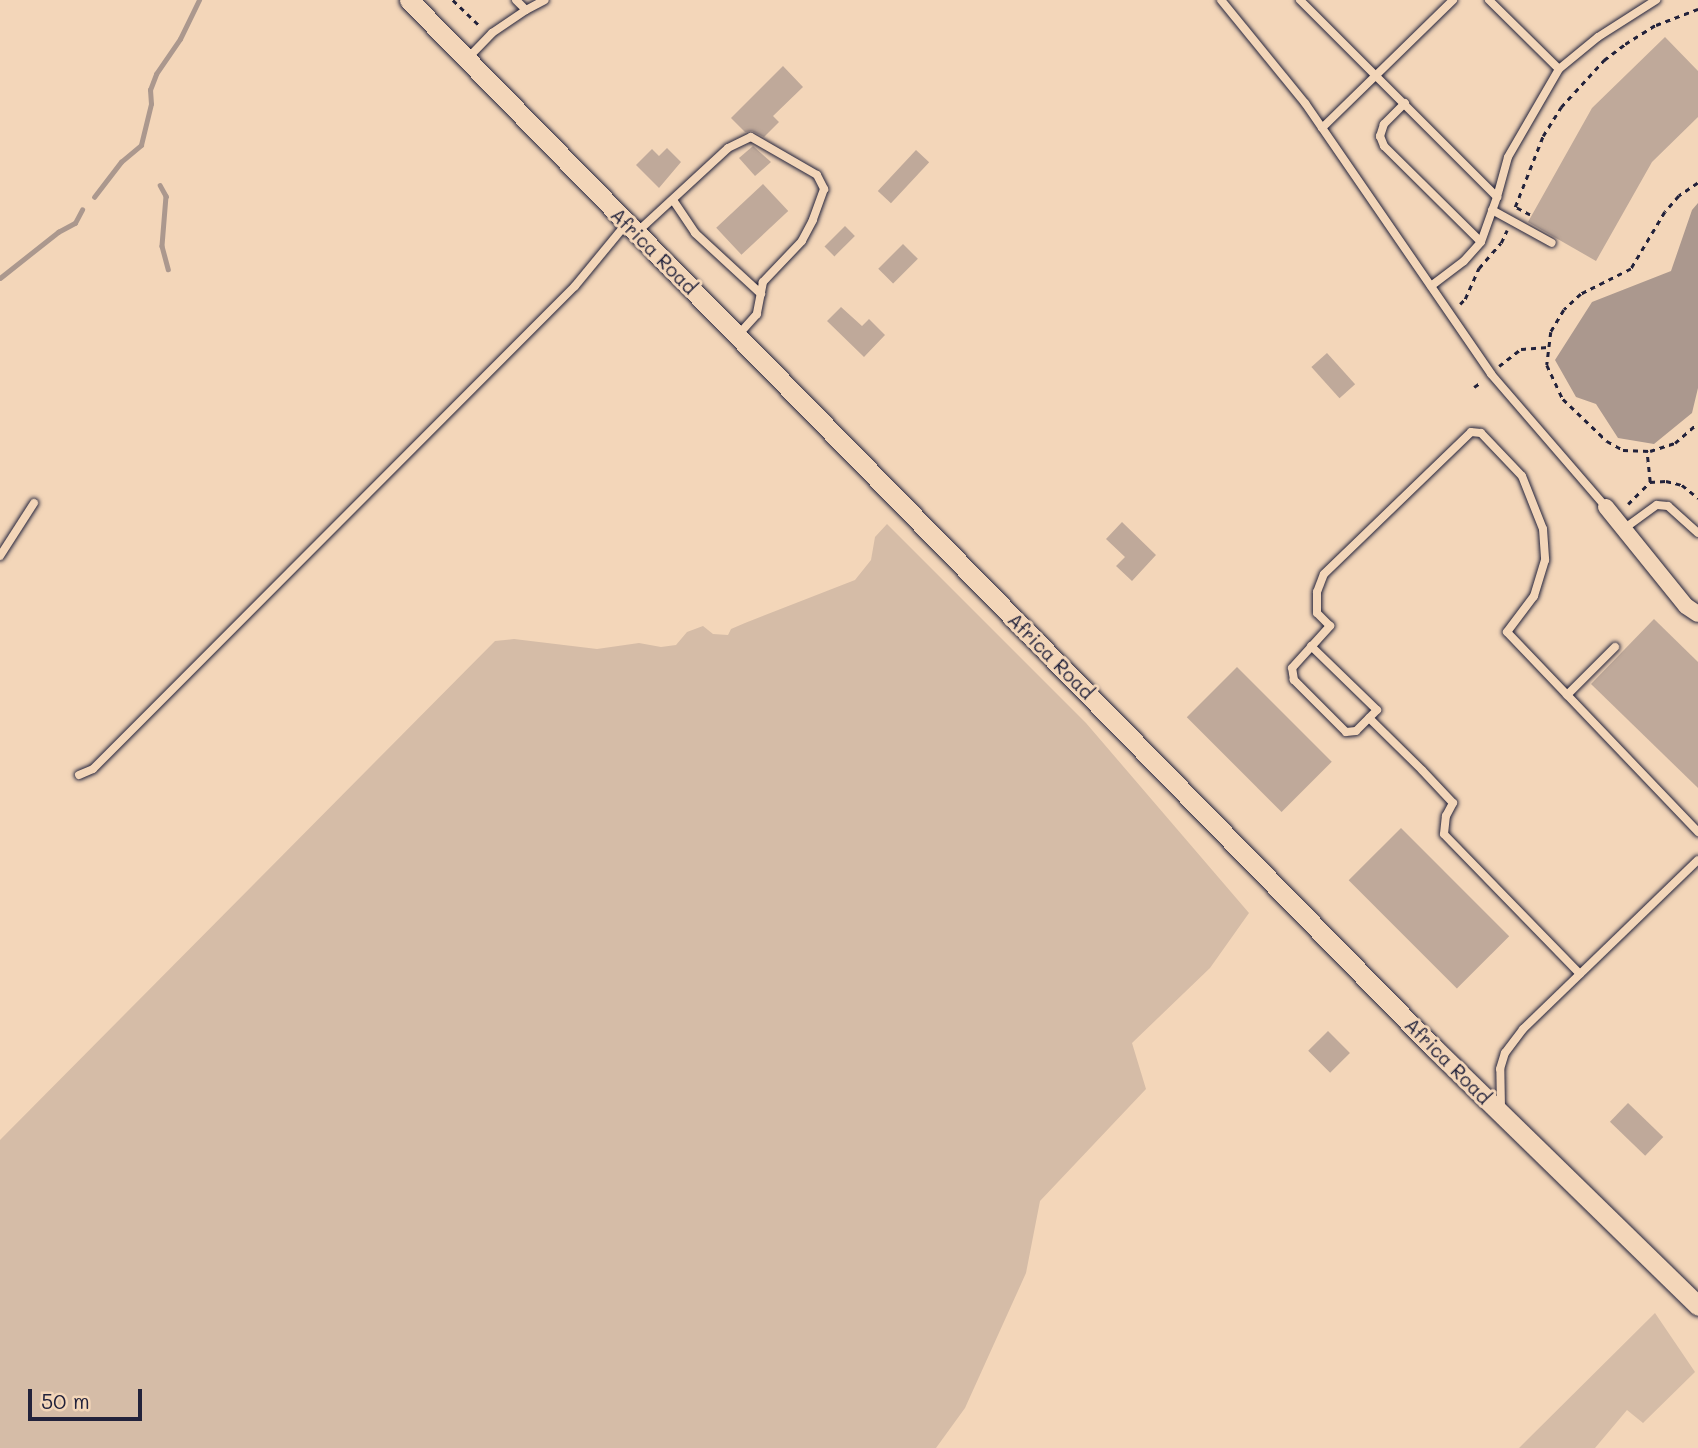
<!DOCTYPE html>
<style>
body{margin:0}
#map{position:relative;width:1698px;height:1448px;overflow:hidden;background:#f3d6b9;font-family:Mali,sans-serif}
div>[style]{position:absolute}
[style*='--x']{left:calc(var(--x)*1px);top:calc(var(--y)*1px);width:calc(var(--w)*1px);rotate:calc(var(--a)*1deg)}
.green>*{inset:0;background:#d5bca7}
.water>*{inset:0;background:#ab988e}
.stream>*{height:4.5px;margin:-2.25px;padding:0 2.25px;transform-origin:2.25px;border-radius:2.25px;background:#ab988e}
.building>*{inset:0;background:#bfa99a;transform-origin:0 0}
.path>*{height:2.5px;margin-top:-1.25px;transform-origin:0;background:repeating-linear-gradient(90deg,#22223b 0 5px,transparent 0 10px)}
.roads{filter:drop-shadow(0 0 2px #22223b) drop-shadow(0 0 2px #22223b)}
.service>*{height:8px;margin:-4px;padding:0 4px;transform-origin:4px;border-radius:4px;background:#f3d6b9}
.minor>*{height:16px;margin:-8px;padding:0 8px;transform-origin:8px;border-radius:8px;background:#f3d6b9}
.tertiary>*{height:19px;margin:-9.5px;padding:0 9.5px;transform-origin:9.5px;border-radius:9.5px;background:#f3d6b9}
span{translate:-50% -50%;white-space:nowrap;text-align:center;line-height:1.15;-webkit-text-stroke:6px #f3d6b9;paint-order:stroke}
.street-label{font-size:19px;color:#22223b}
.scale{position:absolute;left:28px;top:1389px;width:114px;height:32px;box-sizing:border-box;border:4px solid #22223b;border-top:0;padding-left:9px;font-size:21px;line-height:24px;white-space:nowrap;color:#22223b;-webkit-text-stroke:5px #f3d6b9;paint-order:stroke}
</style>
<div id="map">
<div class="green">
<i style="clip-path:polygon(887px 524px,1086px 723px,1249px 913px,1210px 968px,1132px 1043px,1146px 1089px,1040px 1201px,1026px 1273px,965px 1408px,936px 1448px,0 1448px,0 1140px,495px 641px,514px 639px,597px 649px,639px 643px,661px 647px,676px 645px,687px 632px,703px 626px,713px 634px,728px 635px,731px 629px,745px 623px,855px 580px,871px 560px,875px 537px)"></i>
<i style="clip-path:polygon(1655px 1313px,1695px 1372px,1643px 1423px,1627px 1410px,1595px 1448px,1519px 1448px)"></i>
</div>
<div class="water">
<i style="clip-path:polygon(1698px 203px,1698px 388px,1692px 413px,1654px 444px,1618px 438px,1596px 404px,1576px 397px,1555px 360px,1592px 302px,1671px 271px,1692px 210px)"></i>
</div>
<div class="stream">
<i style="--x:160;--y:185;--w:13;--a:61"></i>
<i style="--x:166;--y:196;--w:50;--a:94.6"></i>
<i style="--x:162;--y:246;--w:24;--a:75"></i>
<i style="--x:94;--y:197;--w:44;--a:-52.4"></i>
<i style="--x:121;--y:162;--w:26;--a:-40"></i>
<i style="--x:141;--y:145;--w:42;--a:-76.3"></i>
<i style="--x:151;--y:104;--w:14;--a:-94"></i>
<i style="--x:150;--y:90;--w:17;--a:-69"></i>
<i style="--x:156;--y:74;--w:42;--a:-55.6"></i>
<i style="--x:180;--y:39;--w:43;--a:-64"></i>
<i style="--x:0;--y:278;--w:74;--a:-38.4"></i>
<i style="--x:58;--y:232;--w:19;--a:-28"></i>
<i style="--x:75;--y:223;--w:15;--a:-62"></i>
</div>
<div class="building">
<i style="clip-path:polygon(1665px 37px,1698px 71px,1698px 117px,1652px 162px,1596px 261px,1528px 222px,1592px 108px)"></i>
<i style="clip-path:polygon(783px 66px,803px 87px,773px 116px,779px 122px,764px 137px,752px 131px,745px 132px,731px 118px)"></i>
<i style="clip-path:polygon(753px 146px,771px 162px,755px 176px,739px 158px)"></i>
<i style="clip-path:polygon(667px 148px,681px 162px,659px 188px,636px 165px,652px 149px,659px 156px)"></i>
<i style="left:916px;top:150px;width:18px;height:56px;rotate:43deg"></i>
<i style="left:763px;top:184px;width:37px;height:64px;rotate:47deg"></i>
<i style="left:845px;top:226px;width:14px;height:29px;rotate:45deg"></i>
<i style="left:903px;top:244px;width:21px;height:35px;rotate:45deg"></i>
<i style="clip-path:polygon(841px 307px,862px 326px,869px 319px,885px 335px,864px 357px,827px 321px)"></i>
<i style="left:1327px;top:353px;width:42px;height:21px;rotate:48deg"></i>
<i style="clip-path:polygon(1122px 522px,1156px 555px,1132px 581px,1116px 566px,1125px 557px,1106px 539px)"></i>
<i style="clip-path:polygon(1654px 619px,1698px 662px,1698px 788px,1591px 684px)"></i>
<i style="left:1237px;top:667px;width:134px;height:71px;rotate:45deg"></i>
<i style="left:1401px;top:828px;width:153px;height:74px;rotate:45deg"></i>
<i style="left:1328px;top:1031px;width:31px;height:28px;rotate:45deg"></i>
<i style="left:1628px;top:1103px;width:49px;height:26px;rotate:44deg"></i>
</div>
<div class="path">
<i style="--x:453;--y:0;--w:39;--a:44"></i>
<i style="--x:1698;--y:183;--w:23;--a:146"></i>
<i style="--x:1679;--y:196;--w:21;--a:131"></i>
<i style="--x:1665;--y:212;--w:66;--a:120.8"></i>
<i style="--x:1631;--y:269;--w:56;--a:153.4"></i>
<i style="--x:1581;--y:294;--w:23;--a:137"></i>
<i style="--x:1564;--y:310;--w:26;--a:121"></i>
<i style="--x:1551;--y:332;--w:33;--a:97"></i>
<i style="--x:1547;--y:365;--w:38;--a:65"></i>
<i style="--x:1563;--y:399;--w:61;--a:43.7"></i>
<i style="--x:1607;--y:441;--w:18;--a:29"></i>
<i style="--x:1623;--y:450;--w:27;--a:2"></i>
<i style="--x:1650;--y:451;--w:26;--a:-18"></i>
<i style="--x:1675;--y:443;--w:30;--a:-41"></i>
<i style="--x:1530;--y:215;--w:17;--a:-152"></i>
<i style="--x:1515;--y:207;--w:76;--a:-68.5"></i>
<i style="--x:1543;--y:136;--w:34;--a:-58"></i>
<i style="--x:1561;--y:107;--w:64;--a:-47.5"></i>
<i style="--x:1604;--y:60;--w:26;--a:-37"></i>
<i style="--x:1625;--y:44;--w:36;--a:-32"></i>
<i style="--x:1656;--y:25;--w:45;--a:-20.9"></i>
<i style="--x:1460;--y:304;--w:7;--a:-45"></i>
<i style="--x:1465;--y:299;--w:34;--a:-66"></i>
<i style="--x:1479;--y:268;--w:33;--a:-49"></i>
<i style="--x:1501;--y:243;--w:14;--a:-65"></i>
<i style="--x:1499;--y:366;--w:28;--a:-38"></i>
<i style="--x:1521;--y:349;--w:27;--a:-4"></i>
<i style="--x:1474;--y:387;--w:7;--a:-34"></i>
<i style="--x:1650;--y:482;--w:16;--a:-4"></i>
<i style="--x:1666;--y:481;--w:16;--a:14"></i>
<i style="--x:1682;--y:485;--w:21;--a:39"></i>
<i style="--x:1628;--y:504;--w:31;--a:-45"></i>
<i style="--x:1650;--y:482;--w:31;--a:-96"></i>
</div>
<div class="roads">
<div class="service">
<i style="--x:1221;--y:0;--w:133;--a:50.8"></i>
<i style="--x:1305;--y:103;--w:329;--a:55.5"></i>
<i style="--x:1491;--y:374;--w:176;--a:49.2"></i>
<i style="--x:1300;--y:0;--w:279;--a:45"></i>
<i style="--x:1497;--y:197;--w:41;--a:-74.6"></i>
<i style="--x:1508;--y:157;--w:102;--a:-59.9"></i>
<i style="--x:1559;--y:69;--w:50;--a:-39.4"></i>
<i style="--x:1598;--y:37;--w:69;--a:-32.5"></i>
<i style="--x:1489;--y:0;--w:98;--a:44.6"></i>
<i style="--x:526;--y:10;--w:21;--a:-28"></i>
<i style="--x:467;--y:59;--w:36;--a:-46"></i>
<i style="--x:492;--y:33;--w:41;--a:-34.1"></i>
<i style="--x:526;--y:10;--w:14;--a:-135"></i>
<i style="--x:1405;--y:103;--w:30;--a:135"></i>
<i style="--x:1384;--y:124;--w:13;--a:108"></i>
<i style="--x:1380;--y:136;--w:11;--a:68"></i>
<i style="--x:1384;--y:146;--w:136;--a:44.7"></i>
<i style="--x:1322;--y:128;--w:183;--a:-44.3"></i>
<i style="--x:673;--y:200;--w:40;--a:56"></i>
<i style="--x:695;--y:233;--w:90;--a:42.7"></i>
<i style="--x:1492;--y:210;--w:68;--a:28.8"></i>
<i style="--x:636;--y:233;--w:125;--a:-42.7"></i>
<i style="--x:728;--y:148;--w:25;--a:-26"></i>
<i style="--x:751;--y:137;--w:76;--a:29.9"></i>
<i style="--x:817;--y:175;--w:16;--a:63"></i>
<i style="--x:824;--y:189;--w:33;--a:110"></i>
<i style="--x:813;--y:220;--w:24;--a:118"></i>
<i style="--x:802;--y:241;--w:57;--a:133.6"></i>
<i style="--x:763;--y:282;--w:33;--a:101"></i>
<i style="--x:757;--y:314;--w:28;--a:132"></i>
<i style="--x:1431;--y:286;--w:41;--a:-37.1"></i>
<i style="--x:1464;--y:261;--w:25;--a:-48"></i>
<i style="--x:1481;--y:242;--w:48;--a:-70.4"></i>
<i style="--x:1625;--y:528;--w:39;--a:-36"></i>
<i style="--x:1657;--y:505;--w:11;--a:5"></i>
<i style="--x:1668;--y:506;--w:40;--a:42"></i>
<i style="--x:0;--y:556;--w:63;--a:-57.3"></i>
<i style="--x:1311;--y:646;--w:92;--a:44.1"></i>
<i style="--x:1377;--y:710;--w:11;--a:135"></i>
<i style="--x:1567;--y:695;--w:68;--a:-45"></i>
<i style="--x:79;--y:775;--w:15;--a:-23"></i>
<i style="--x:93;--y:769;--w:682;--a:-45.06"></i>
<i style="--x:575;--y:286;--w:82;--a:-50.5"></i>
<i style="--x:1580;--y:974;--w:195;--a:-134.2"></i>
<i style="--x:1444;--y:834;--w:18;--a:-84"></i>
<i style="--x:1446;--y:816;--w:15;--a:-62"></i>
<i style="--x:1453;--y:803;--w:45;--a:-133.2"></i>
<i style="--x:1422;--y:770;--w:74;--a:-135.5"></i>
<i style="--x:1369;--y:718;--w:18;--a:135"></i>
<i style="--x:1356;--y:731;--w:10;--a:174"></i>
<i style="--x:1346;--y:732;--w:74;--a:-135"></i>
<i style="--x:1294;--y:680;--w:12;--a:-99"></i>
<i style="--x:1292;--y:668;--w:57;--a:-47.9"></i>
<i style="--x:1330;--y:626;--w:18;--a:-135"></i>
<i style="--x:1317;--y:613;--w:21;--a:-90"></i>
<i style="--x:1317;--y:592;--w:19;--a:-69"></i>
<i style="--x:1324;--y:574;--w:204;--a:-44"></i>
<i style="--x:1471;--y:432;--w:10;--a:6"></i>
<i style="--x:1481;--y:433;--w:59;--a:46.4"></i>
<i style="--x:1522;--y:476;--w:57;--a:68.4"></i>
<i style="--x:1543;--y:529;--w:31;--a:86"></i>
<i style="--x:1545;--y:560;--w:38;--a:107"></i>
<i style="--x:1534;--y:596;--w:45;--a:126.9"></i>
<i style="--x:1507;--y:632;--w:277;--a:46.3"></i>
<i style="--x:1501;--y:1108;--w:39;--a:-91"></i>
<i style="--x:1500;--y:1069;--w:17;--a:-73"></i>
<i style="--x:1505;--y:1053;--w:30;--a:-53"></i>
<i style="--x:1523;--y:1029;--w:243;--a:-44"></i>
</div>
<div class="minor">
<i style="--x:1606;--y:507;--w:127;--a:51.1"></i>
<i style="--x:1686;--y:606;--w:14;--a:34"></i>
</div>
<div class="tertiary">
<i style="--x:409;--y:0;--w:1466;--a:45.64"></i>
<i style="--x:1434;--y:1048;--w:369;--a:44.3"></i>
</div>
</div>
<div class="street-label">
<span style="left:654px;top:251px;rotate:45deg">Africa Road</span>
<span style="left:1051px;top:656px;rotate:45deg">Africa Road</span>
<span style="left:1448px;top:1061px;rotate:45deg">Africa Road</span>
</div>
<div class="scale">50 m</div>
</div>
